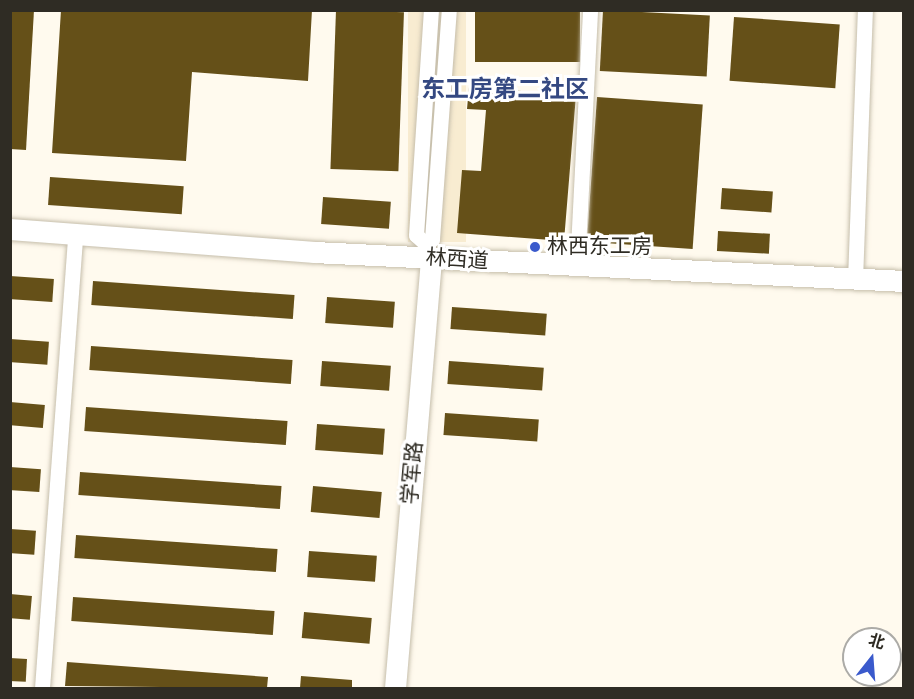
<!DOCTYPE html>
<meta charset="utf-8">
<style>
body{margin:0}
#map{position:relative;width:914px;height:699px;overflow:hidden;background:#fffaee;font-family:"Alegreya Sans","Noto Sans SC",sans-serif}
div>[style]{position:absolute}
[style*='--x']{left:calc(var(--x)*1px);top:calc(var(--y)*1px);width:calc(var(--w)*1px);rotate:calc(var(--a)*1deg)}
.built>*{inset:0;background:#f8ecd1;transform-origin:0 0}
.building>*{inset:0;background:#655018;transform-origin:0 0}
.roads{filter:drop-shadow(0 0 2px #c6beab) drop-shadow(0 0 2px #c6beab)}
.street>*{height:15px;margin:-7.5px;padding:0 7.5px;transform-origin:7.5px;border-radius:7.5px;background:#fff}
.secondary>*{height:21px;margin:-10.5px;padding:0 10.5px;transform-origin:10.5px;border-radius:10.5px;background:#fff}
.dots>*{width:16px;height:16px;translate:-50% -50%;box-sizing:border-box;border:3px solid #fff;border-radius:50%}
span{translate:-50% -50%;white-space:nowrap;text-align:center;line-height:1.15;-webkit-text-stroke:6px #fff;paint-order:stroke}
.poi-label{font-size:21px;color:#2f2c24}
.left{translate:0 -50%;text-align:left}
.street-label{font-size:21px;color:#2f2c24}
.quarter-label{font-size:24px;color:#344881;font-weight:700}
.frame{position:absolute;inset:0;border:12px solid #2f2c24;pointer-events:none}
.north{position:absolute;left:842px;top:627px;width:60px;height:60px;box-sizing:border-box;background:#fff;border:2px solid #acaba7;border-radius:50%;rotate:17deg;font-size:16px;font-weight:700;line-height:24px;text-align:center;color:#2f2c24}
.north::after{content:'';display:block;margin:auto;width:21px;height:27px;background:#3a5acc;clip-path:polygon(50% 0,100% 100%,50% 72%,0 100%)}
</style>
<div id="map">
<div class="built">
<i style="left:408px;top:11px;width:58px;height:231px"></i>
</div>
<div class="building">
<i style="clip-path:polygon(10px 10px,34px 10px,26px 150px,10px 149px)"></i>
<i style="clip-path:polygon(61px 10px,312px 10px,308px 81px,192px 72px,186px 161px,52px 153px)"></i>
<i style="left:336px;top:10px;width:68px;height:159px;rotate:2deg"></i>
<i style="left:475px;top:10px;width:105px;height:52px"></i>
<i style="left:603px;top:10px;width:107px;height:61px;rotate:3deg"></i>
<i style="left:734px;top:17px;width:106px;height:64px;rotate:4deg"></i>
<i style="clip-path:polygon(469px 87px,576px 95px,564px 241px,457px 233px,462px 170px,481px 171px,486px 110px,467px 109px)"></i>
<i style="left:597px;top:97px;width:106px;height:145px;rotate:4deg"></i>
<i style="left:50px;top:177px;width:134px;height:28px;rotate:4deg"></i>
<i style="left:722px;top:188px;width:51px;height:21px;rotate:4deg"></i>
<i style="left:323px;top:197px;width:68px;height:27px;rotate:4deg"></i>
<i style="left:718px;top:231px;width:52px;height:20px;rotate:3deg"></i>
<i style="left:10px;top:276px;width:44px;height:23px;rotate:4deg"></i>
<i style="left:93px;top:281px;width:202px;height:24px;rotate:4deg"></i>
<i style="left:327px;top:297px;width:68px;height:26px;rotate:4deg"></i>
<i style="left:452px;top:307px;width:95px;height:22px;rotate:4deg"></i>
<i style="left:10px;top:339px;width:39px;height:23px;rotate:4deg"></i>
<i style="left:91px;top:346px;width:202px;height:24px;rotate:4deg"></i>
<i style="left:322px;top:361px;width:69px;height:25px;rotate:4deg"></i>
<i style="left:449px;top:361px;width:95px;height:23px;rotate:4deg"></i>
<i style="left:10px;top:402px;width:35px;height:23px;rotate:5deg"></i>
<i style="left:86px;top:407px;width:202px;height:24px;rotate:4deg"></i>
<i style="left:445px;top:413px;width:94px;height:22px;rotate:4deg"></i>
<i style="left:317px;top:424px;width:68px;height:26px;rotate:4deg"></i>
<i style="left:10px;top:467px;width:31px;height:23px;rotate:4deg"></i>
<i style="left:80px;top:472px;width:202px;height:23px;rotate:4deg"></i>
<i style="left:313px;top:486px;width:69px;height:26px;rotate:5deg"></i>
<i style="left:10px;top:529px;width:26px;height:24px;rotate:4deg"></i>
<i style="left:76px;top:535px;width:202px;height:23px;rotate:4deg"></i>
<i style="left:309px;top:551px;width:68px;height:26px;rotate:4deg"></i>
<i style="left:10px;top:594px;width:22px;height:24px;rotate:5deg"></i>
<i style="left:73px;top:597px;width:202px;height:24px;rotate:4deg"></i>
<i style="left:304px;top:612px;width:68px;height:26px;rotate:5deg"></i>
<i style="left:10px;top:658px;width:17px;height:23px;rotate:3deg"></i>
<i style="clip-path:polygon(67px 662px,268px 677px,267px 688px,65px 686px)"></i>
<i style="clip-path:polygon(301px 676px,352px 680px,352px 688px,300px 688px)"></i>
</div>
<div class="roads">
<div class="street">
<i style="--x:426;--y:244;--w:13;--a:-138"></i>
<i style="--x:416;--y:235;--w:225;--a:-86.2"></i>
<i style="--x:431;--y:258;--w:15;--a:-110"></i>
<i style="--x:426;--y:244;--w:8;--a:-40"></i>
<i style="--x:432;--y:239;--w:230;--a:-85.8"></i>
<i style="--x:577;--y:268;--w:258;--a:-87.1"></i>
<i style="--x:855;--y:280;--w:270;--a:-87.9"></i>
<i style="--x:42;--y:688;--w:455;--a:-85.8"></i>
</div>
<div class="secondary">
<i style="--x:10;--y:229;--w:305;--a:4.3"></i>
<i style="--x:314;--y:252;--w:591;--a:2.81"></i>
<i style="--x:395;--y:688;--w:432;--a:-85.2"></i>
</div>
</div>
<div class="dots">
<i style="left:535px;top:247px;background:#3a5acc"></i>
</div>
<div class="poi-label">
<span class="left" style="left:547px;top:247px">林西东工房</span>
</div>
<div class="street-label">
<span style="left:457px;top:260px;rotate:4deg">林西道</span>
<span style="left:413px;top:473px;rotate:-85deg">学军路</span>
</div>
<div class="quarter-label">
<span style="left:505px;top:91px">东工房第二社区</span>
</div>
<div class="frame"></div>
<div class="north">北</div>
</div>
